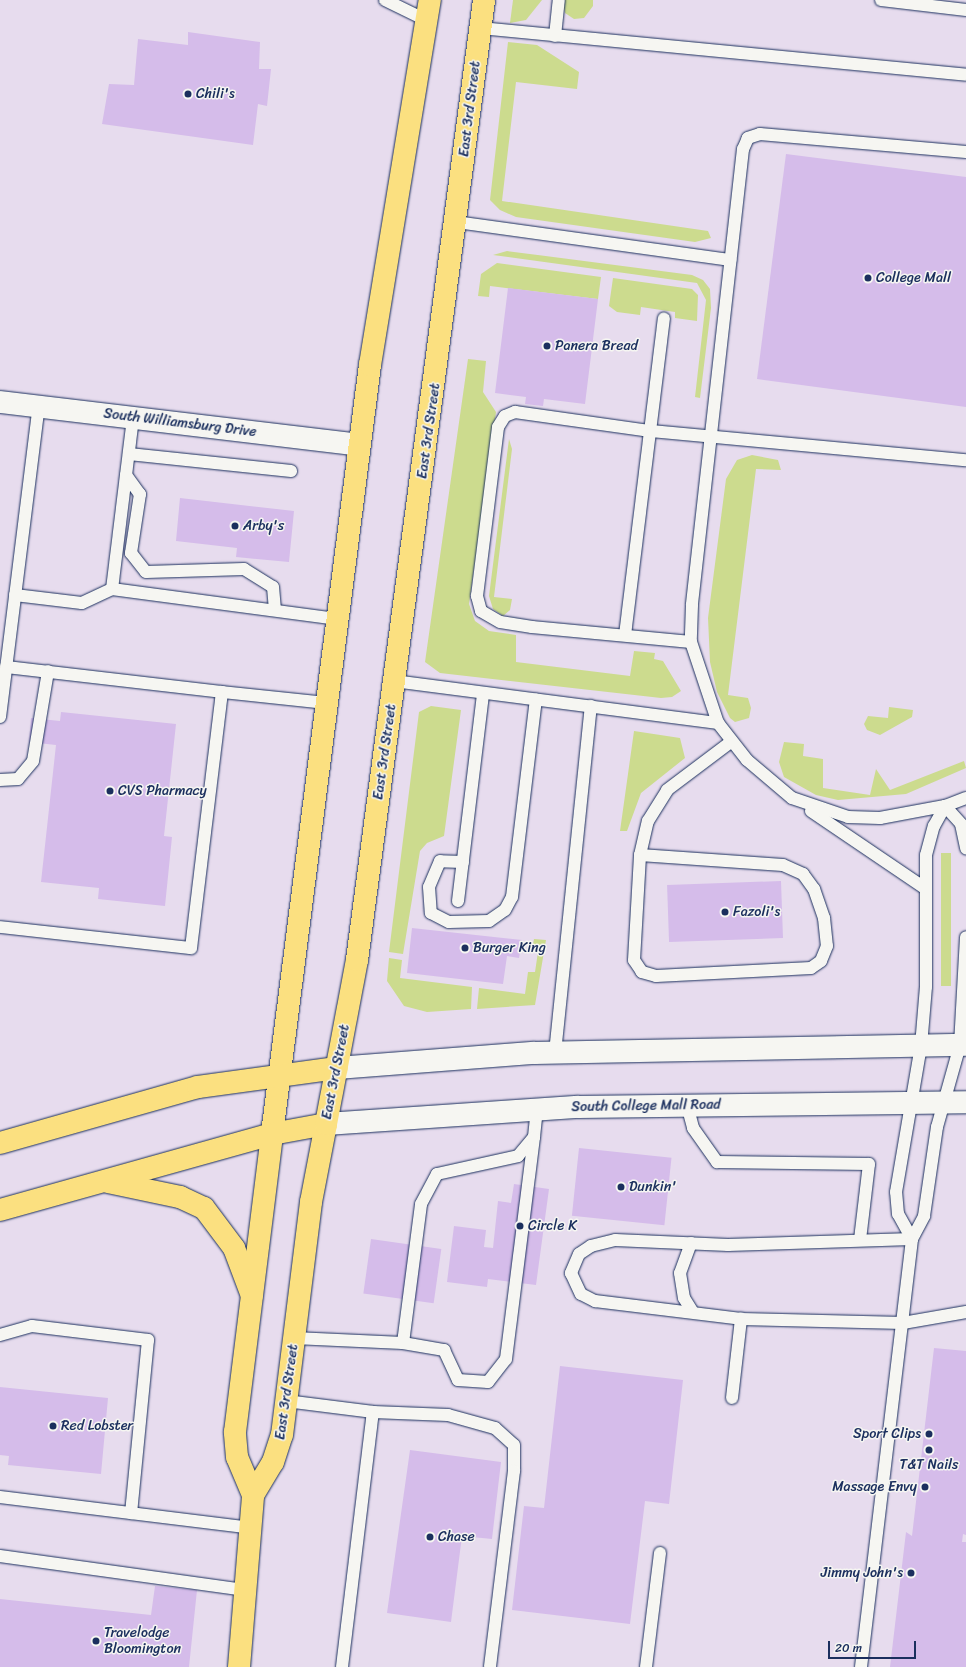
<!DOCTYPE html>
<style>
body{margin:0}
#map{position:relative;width:966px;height:1667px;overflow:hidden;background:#efeaf0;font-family:Sriracha,sans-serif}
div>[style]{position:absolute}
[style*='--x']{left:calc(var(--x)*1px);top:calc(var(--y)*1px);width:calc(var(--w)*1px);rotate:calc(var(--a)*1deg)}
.built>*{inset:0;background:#e7dcee;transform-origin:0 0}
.green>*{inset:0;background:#ccdb8e;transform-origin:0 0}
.building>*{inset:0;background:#d5bcea;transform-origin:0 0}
.roads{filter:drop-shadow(0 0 1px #1b2f5e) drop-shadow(0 0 1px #1b2f5e)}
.service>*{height:12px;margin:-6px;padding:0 6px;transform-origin:6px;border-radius:6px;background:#f6f6f2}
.minor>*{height:22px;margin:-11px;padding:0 11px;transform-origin:11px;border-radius:11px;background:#f6f6f2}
.secondary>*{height:22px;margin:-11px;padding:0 11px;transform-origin:11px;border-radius:11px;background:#f6f6f2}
.primary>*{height:22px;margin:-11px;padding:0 11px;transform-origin:11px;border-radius:11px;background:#fbe080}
.trunk>*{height:22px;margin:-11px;padding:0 11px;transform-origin:11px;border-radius:11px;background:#fbe080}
.dots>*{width:11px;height:11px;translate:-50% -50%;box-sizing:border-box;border:2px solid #f6f6f2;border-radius:50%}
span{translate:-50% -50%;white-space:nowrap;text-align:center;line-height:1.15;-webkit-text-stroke:3px #f6f6f2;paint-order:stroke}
.poi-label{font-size:14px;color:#1b2f5e}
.left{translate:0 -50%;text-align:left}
.right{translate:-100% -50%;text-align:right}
.street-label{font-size:14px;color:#1b2f5e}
.scale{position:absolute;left:828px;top:1641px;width:88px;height:18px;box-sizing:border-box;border:2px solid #1b2f5e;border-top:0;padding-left:5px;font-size:12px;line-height:14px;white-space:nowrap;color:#1b2f5e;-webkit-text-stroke:3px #f6f6f2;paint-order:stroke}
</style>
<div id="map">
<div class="built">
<i style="left:0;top:0;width:966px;height:1667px"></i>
</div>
<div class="green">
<i style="clip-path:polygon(513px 0,542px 0,526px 20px,510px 23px)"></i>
<i style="clip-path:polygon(562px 0,593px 0,593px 6px,584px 18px,574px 19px,565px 13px)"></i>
<i style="clip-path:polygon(508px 42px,537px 45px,579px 72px,577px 89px,516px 82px,502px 201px,708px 231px,711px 238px,695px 242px,516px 217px,500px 210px,490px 200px)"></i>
<i style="clip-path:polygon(507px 251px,692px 275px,703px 280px,710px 289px,711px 308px,700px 398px,695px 397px,706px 300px,697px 283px,493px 255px)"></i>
<i style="clip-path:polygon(497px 263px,601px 277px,598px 299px,490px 286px,489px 297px,478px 296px,481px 274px)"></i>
<i style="clip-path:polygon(613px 278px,692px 289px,698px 295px,697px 321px,675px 318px,675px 312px,641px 307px,640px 315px,617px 312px,609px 306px)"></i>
<i style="clip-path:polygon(468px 359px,486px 361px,483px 392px,496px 412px,469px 604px,475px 621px,489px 631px,516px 635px,516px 662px,630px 676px,634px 651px,655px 653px,654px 659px,663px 661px,681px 691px,672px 697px,661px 698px,440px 673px,425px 662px)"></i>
<i style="clip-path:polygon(509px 439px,512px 449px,494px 597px,512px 599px,510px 610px,503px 616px,493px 609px,489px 596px)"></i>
<i style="clip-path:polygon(752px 455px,778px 460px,781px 470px,756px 469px,728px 695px,748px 698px,751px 708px,749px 718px,735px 722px,730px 718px,717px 692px,710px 662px,708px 618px,726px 479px,737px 460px)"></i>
<i style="clip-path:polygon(431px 706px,461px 710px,444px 836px,427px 843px,420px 851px,403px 954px,389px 952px,419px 712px)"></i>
<i style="clip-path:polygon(889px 707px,913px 710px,912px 717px,880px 735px,867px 730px,864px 724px,868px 716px,888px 718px)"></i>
<i style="clip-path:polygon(634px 731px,680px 738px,685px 758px,641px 793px,627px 831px,620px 831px)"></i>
<i style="clip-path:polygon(784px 742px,804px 744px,803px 756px,823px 759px,823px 788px,870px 795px,876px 769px,890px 790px,964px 761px,966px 768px,906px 794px,838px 800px,816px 795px,784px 777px,779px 762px)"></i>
<i style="left:941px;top:853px;width:10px;height:133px"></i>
<i style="clip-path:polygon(534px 939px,546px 940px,535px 1005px,477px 1009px,479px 988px,525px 994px,528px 972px,535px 972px,539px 945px,533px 944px)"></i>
<i style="clip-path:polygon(389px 958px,402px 960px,400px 978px,472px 987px,471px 1009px,427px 1012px,404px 1006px,387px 981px)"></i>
</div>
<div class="building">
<i style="clip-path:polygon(188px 32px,260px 42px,259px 69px,271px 69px,267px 106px,258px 104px,253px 145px,102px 124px,109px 84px,134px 85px,138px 39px,188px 45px)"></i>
<i style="clip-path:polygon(786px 154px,966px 177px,966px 407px,757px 379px)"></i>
<i style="clip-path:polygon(508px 288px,598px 299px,585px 404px,544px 399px,543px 406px,525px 404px,526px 397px,495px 393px)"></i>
<i style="clip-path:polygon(180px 498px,294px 511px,289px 562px,236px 557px,237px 548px,176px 541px)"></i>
<i style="clip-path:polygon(61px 712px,176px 724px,164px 836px,172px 837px,165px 906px,98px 899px,99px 888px,41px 882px,56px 745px,29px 742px,31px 718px,60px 721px)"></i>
<i style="left:781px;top:881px;width:57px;height:114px;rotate:88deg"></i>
<i style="clip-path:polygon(412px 928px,522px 940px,519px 958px,507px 956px,503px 984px,407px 973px)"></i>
<i style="left:579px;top:1148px;width:93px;height:68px;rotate:6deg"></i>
<i style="clip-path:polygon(514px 1184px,549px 1189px,536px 1285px,488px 1279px,487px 1287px,447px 1282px,454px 1226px,486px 1230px,484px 1247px,493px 1248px,498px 1201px,511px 1203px)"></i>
<i style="left:371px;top:1239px;width:71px;height:55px;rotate:8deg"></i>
<i style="clip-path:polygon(934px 1348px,966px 1351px,966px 1535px,963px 1534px,962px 1542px,966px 1542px,966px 1667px,890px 1667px,906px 1532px,912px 1536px)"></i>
<i style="clip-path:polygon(560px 1366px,683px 1380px,669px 1504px,645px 1501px,630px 1624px,512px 1610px,524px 1506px,544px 1508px)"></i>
<i style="clip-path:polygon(0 1387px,108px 1398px,101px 1474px,8px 1465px,9px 1456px,0 1455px)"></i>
<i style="clip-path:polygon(410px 1450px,501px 1462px,492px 1539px,462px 1536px,451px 1622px,387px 1613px)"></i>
<i style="clip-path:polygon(155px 1586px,197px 1590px,189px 1667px,0 1667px,0 1599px,151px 1615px)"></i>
</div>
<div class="roads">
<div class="service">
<i style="--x:385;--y:0;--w:46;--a:26"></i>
<i style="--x:881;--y:0;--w:86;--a:6.7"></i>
<i style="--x:481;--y:28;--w:487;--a:5.5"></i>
<i style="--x:555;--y:36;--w:36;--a:-84"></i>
<i style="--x:966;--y:152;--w:207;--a:-175"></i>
<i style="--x:760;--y:134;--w:13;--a:162"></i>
<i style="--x:748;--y:138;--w:12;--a:114"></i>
<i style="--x:743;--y:149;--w:459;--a:96.4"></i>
<i style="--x:692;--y:605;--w:37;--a:92"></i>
<i style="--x:691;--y:642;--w:85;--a:71.6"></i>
<i style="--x:718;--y:723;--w:47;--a:51.9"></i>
<i style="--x:747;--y:760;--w:59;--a:40.2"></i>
<i style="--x:792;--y:798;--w:59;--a:18.7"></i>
<i style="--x:848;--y:817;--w:32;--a:2"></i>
<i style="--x:880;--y:818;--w:66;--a:-10.5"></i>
<i style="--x:945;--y:806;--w:22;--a:-21"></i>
<i style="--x:456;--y:222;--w:277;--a:7.9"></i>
<i style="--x:133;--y:418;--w:172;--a:97"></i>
<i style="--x:112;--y:589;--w:228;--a:7.6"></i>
<i style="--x:129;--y:454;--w:163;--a:6"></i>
<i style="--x:126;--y:475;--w:24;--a:54"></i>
<i style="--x:140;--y:494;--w:60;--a:98.7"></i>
<i style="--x:131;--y:553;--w:24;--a:52"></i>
<i style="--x:146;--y:572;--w:98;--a:-1.8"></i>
<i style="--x:244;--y:569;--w:34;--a:32"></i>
<i style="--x:273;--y:587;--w:23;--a:85"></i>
<i style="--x:15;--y:595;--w:67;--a:6.8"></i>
<i style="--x:82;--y:603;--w:33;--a:-25"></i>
<i style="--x:625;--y:635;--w:319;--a:-83"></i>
<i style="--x:691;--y:642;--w:160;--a:-174.6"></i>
<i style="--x:532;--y:627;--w:32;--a:-171"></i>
<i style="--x:500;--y:622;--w:22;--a:-150"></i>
<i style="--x:481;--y:611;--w:16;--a:-105"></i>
<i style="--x:477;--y:596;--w:170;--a:-82.9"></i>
<i style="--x:498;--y:427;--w:13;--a:-58"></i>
<i style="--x:505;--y:416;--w:11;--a:-22"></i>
<i style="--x:515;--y:412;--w:137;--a:8"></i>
<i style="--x:651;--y:431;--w:316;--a:5.3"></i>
<i style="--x:6;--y:667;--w:217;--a:6.6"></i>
<i style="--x:394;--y:681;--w:327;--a:7.4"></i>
<i style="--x:0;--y:717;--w:313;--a:-82.9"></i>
<i style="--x:0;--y:780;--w:18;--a:-3"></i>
<i style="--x:18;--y:779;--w:23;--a:-50"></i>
<i style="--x:33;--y:761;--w:91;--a:-80.5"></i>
<i style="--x:811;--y:811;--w:139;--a:34.1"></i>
<i style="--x:640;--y:855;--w:143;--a:4"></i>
<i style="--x:783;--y:865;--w:22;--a:24"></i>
<i style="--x:803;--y:874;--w:19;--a:54"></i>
<i style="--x:814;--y:889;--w:31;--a:71"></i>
<i style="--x:824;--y:918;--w:28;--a:84"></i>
<i style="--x:827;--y:946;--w:16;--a:112"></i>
<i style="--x:821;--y:961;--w:12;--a:145"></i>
<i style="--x:811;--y:968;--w:155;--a:177"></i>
<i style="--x:656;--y:976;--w:15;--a:-164"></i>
<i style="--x:642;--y:972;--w:14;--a:-124"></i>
<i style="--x:634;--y:960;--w:105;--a:-86.7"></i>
<i style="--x:640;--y:855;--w:35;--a:-77"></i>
<i style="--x:648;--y:821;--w:36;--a:-58"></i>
<i style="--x:667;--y:790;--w:81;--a:-37"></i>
<i style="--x:463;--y:862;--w:23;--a:-178"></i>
<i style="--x:440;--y:861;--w:28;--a:113"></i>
<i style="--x:429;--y:887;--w:26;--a:86"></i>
<i style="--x:431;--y:913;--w:20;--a:27"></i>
<i style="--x:449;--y:922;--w:40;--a:-1.4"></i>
<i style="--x:489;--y:921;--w:19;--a:-35"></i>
<i style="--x:505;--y:910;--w:15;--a:-62"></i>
<i style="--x:512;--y:897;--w:199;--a:-83.1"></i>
<i style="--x:458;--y:901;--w:209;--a:-83.1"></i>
<i style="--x:0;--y:927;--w:192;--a:6.3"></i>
<i style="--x:191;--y:948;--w:258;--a:-83.1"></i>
<i style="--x:222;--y:692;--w:106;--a:6"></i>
<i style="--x:555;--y:1053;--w:349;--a:-84.1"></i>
<i style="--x:687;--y:1105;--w:24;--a:75"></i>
<i style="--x:693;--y:1128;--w:42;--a:54.8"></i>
<i style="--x:717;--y:1162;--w:152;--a:0.8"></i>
<i style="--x:869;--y:1164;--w:76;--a:96.8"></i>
<i style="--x:912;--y:1239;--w:184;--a:178.1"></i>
<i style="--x:728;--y:1245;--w:113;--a:-177.5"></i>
<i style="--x:615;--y:1240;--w:25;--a:166"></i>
<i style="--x:591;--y:1246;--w:14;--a:146"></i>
<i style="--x:579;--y:1254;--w:21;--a:113"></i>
<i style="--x:571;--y:1273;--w:23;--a:65"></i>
<i style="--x:581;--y:1294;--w:16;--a:27"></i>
<i style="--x:595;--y:1301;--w:147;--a:7"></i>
<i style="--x:741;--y:1319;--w:162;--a:1.4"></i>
<i style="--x:903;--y:1323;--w:64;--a:-9.9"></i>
<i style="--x:912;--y:1239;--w:29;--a:-119"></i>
<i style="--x:898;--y:1214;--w:22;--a:-95"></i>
<i style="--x:896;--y:1192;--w:148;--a:-80.3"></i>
<i style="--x:921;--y:1046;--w:59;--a:-85.2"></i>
<i style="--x:926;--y:987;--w:132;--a:-90"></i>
<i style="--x:926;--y:855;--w:30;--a:-75"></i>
<i style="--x:934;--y:826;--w:23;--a:-61"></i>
<i style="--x:945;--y:806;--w:24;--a:48"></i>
<i style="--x:961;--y:824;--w:25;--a:78"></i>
<i style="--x:691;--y:1243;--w:32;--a:110"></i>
<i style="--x:680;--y:1273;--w:25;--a:81"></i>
<i style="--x:684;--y:1298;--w:15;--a:58"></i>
<i style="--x:0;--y:1335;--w:33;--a:-16"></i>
<i style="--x:32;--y:1326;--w:117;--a:6.9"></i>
<i style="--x:148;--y:1340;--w:174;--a:95.6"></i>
<i style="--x:294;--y:1338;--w:109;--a:2.6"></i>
<i style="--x:403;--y:1343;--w:140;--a:-82.6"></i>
<i style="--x:421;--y:1204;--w:34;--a:-62"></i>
<i style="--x:437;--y:1174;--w:83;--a:-12.5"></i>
<i style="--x:518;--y:1156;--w:25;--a:-50"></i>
<i style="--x:534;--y:1137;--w:28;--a:-84"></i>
<i style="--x:403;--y:1343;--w:42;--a:9.7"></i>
<i style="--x:444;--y:1350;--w:33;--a:65"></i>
<i style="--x:458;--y:1380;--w:30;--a:4"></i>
<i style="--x:488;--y:1382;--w:29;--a:-52"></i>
<i style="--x:506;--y:1359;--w:223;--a:-82.8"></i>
<i style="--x:732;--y:1398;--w:80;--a:-83.5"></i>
<i style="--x:286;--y:1401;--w:88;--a:7.2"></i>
<i style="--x:0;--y:1497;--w:253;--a:7"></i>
<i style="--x:0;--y:1556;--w:248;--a:7.9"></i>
<i style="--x:342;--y:1667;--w:257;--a:-83.1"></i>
<i style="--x:373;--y:1412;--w:75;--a:2.3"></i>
<i style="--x:448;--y:1415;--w:49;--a:15.5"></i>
<i style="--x:495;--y:1428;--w:25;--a:42"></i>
<i style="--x:514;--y:1445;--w:26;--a:90"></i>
<i style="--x:514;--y:1471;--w:197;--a:97"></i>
<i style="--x:646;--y:1667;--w:115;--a:-83"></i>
<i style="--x:861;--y:1667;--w:431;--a:-83.2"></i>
<i style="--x:912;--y:1239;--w:26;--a:-62"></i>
<i style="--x:924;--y:1216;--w:90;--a:-81.7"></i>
<i style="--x:937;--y:1127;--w:85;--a:-74.3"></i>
<i style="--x:960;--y:1045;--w:108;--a:-86.8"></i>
</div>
<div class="minor">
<i style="--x:0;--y:402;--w:362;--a:6.8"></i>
</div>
<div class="secondary">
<i style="--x:337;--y:1068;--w:198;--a:-4.4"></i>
<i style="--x:534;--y:1053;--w:432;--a:-1.1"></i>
<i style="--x:326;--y:1124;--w:253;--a:-3.9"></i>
<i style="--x:578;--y:1107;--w:388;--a:-0.7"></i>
</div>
<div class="primary">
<i style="--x:253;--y:1495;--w:39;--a:-59"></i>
<i style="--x:273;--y:1462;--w:28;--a:-72"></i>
<i style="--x:282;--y:1435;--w:235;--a:-82.9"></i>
<i style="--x:311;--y:1202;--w:79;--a:-79.1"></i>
<i style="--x:239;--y:1667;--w:173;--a:-85.3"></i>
<i style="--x:253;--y:1495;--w:41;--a:-112.8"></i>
<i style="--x:237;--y:1457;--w:25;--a:-95"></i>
<i style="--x:235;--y:1432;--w:300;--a:-82.9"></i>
</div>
<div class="trunk">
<i style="--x:272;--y:1134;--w:775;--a:-82.74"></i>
<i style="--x:370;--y:365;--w:370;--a:-80.7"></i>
<i style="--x:0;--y:1143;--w:206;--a:-15.8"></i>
<i style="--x:198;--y:1087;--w:140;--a:-7.8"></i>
<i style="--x:108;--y:1182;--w:74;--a:11.8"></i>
<i style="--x:180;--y:1197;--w:26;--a:25"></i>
<i style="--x:204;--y:1208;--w:50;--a:53.1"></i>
<i style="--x:234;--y:1248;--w:51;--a:69.4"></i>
<i style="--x:0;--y:1210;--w:282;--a:-15.6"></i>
<i style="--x:272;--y:1134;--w:55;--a:-10.5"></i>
<i style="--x:326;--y:1124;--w:167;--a:-79.3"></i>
<i style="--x:357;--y:960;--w:968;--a:-82.46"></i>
</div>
</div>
<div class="dots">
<i style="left:188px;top:94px;background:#1b2f5e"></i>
<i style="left:868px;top:278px;background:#1b2f5e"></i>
<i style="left:547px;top:346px;background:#1b2f5e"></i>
<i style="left:235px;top:526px;background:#1b2f5e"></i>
<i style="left:110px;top:791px;background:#1b2f5e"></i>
<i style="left:725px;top:912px;background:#1b2f5e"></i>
<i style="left:465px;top:948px;background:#1b2f5e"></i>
<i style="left:621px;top:1187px;background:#1b2f5e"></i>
<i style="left:520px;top:1226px;background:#1b2f5e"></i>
<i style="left:53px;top:1426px;background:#1b2f5e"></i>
<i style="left:929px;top:1434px;background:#1b2f5e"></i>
<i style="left:929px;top:1450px;background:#1b2f5e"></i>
<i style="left:925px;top:1487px;background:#1b2f5e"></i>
<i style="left:430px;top:1537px;background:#1b2f5e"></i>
<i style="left:911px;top:1573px;background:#1b2f5e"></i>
<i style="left:96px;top:1641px;background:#1b2f5e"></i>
</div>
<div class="poi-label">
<span class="left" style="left:196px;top:94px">Chili's</span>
<span class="left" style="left:876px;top:278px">College Mall</span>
<span class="left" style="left:555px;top:346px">Panera Bread</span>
<span class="left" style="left:243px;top:526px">Arby's</span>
<span class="left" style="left:118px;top:791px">CVS Pharmacy</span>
<span class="left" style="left:733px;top:912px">Fazoli's</span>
<span class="left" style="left:473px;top:948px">Burger King</span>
<span class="left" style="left:629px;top:1187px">Dunkin'</span>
<span class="left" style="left:528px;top:1226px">Circle K</span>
<span class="left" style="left:61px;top:1426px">Red Lobster</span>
<span class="right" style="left:921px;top:1434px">Sport Clips</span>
<span style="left:929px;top:1465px">T&amp;T Nails</span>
<span class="right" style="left:917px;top:1487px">Massage Envy</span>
<span class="left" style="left:438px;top:1537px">Chase</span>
<span class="right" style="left:903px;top:1573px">Jimmy John's</span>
<span class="left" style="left:104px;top:1641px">Travelodge<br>Bloomington</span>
</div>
<div class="street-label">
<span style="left:470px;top:109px;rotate:-83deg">East 3rd Street</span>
<span style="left:180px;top:423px;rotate:7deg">South Williamsburg Drive</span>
<span style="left:429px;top:431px;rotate:-82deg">East 3rd Street</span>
<span style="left:385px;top:752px;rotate:-82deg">East 3rd Street</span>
<span style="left:336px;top:1072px;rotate:-79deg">East 3rd Street</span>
<span style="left:646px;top:1106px;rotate:-1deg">South College Mall Road</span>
<span style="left:287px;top:1392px;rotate:-82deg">East 3rd Street</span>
</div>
<div class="scale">20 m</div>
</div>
